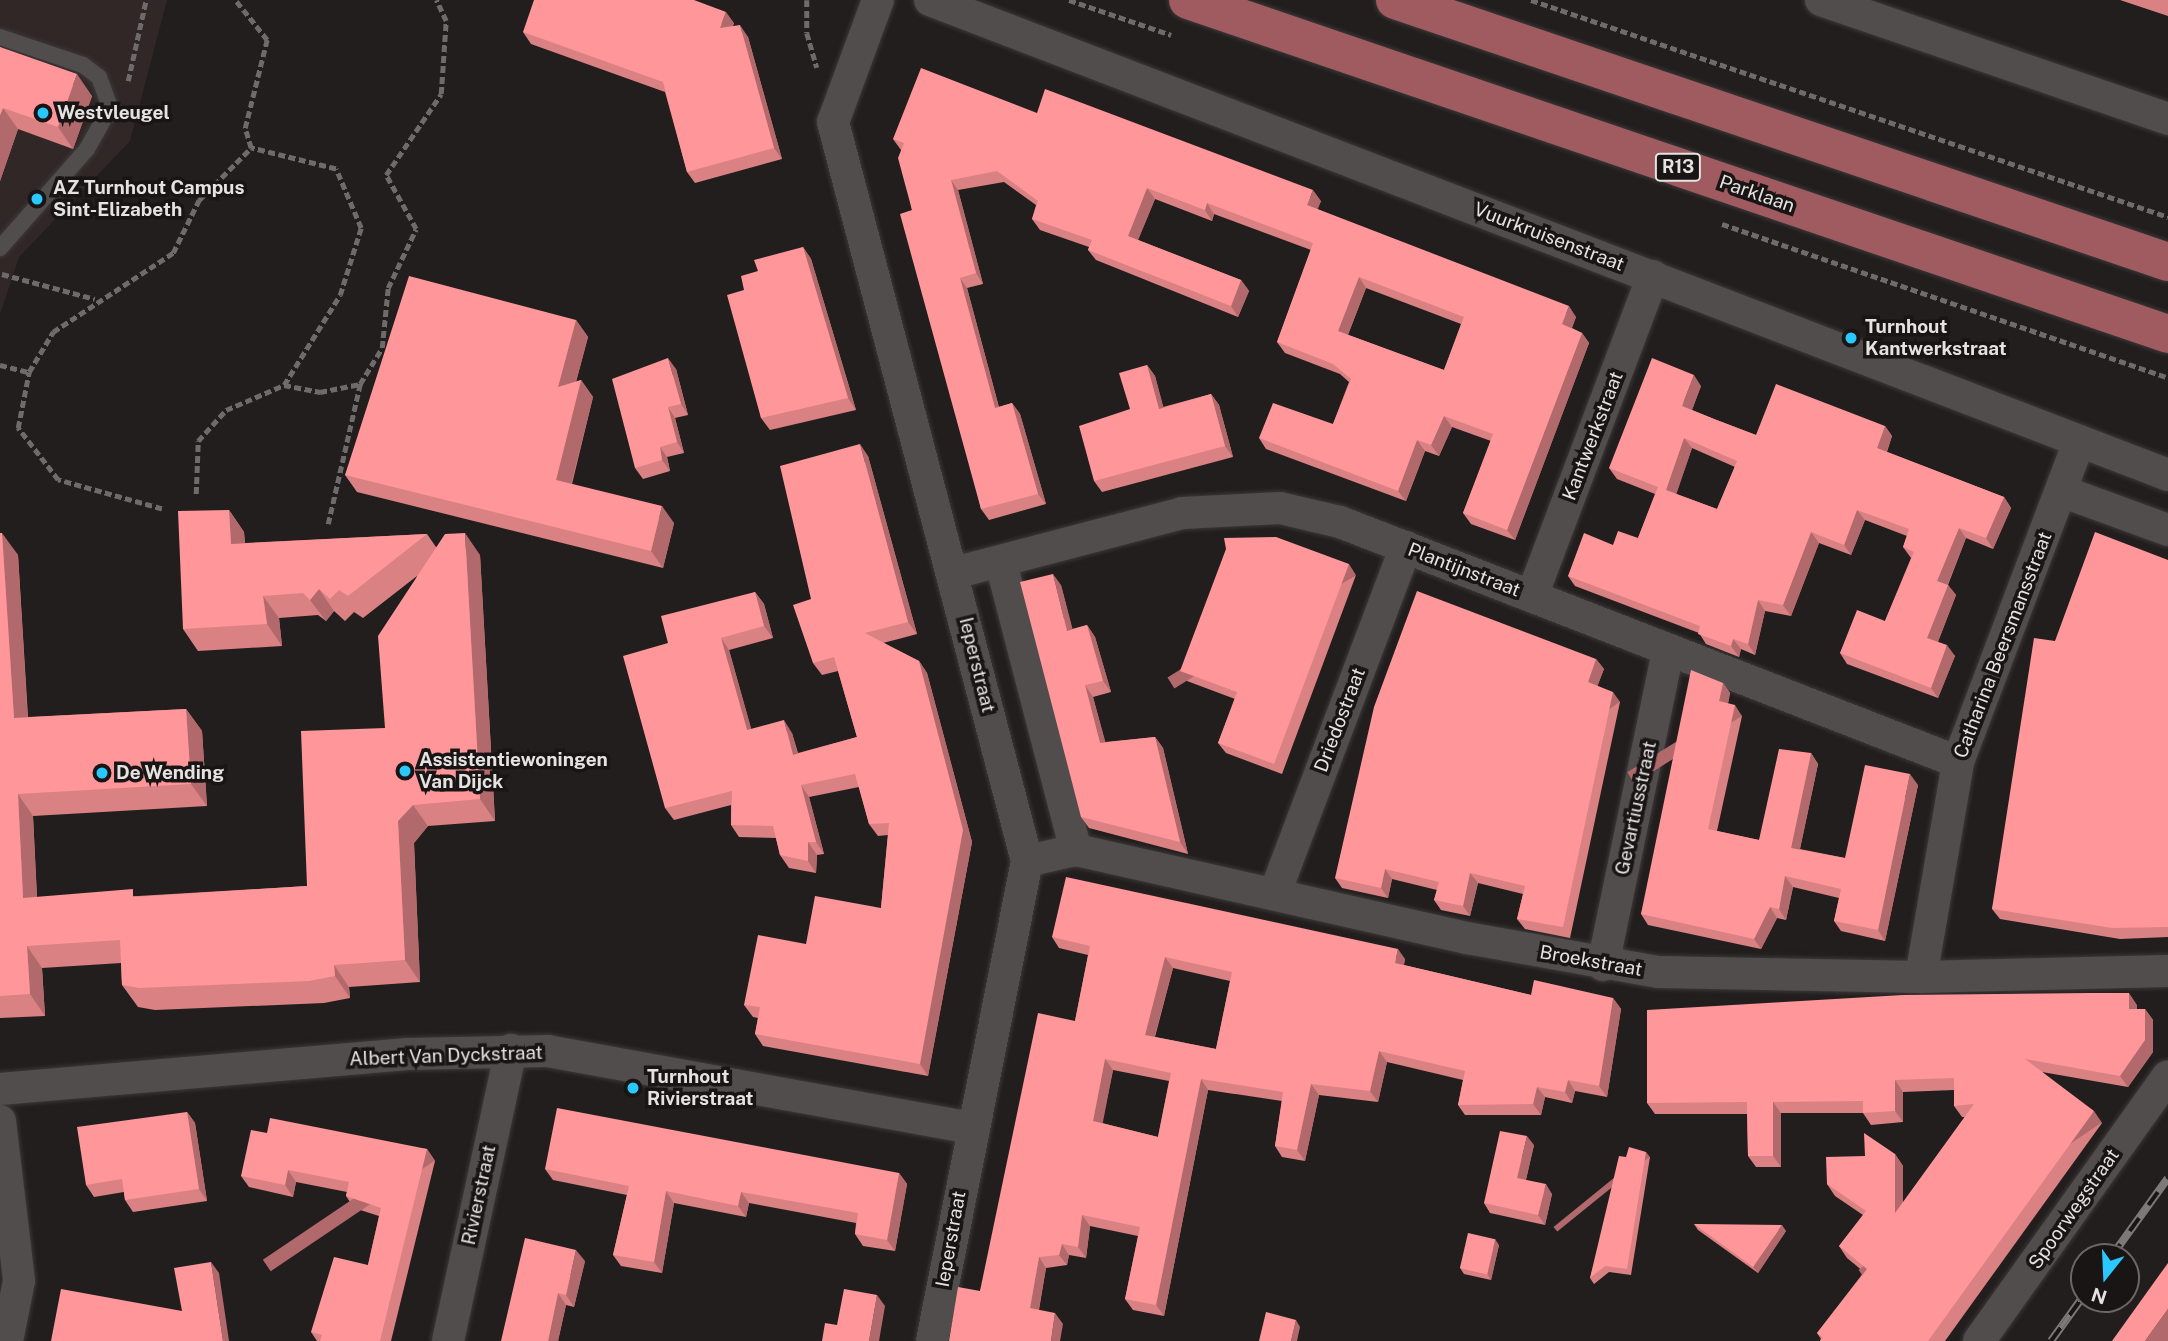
<!DOCTYPE html>
<style>
body{margin:0}
#map{position:relative;width:2168px;height:1341px;overflow:hidden;background:#231e1e;font-family:"Public Sans",sans-serif}
div>[style]{position:absolute}
[style*='--x']{left:calc(var(--x)*1px);top:calc(var(--y)*1px);width:calc(var(--w)*1px);rotate:calc(var(--a)*1deg)}
.built>*{inset:0;background:#322727}
.path>*{height:4.5px;margin-top:-2.25px;transform-origin:0;background:repeating-linear-gradient(90deg,#6f6b6b 0 7px,transparent 0 10.5px)}
.roads{filter:drop-shadow(0 0 2px #3c3838) drop-shadow(0 0 2px #3c3838)}
.service>*{height:16px;margin:-8px;padding:0 8px;transform-origin:8px;border-radius:8px;background:#524d4d}
.minor>*{height:32px;margin:-16px;padding:0 16px;transform-origin:16px;border-radius:16px;background:#524d4d}
.primary>*{height:38px;margin:-19px;padding:0 19px;transform-origin:19px;border-radius:19px;background:#9f5b60}
.rail>*{height:8px;margin-top:-4px;transform-origin:0;background:repeating-linear-gradient(90deg,#191515 0 16px,#7d7979 0 32px);box-sizing:border-box;border-block:2px solid #7d7979}
.wall>*{inset:0;background:#da8184}
.shaded-wall>*{inset:0;background:#b2696c;transform-origin:0 0}
.building>*{inset:0;background:#fe969a;transform-origin:0 0}
.dots>*{width:19px;height:19px;translate:-50% -50%;box-sizing:border-box;border:4px solid #191515;border-radius:50%}
span{translate:-50% -50%;white-space:nowrap;text-align:center;line-height:1.15;-webkit-text-stroke:7px #191515;paint-order:stroke}
.shield-label span{padding:2px 5px;background:#191515;border:2px solid;border-radius:5px;-webkit-text-stroke-width:0}
.shield-label{font-size:18px;color:#e5e2e2;font-weight:700}
.poi-label{font-size:19px;color:#e5e2e2;font-weight:700}
.left{translate:0 -50%;text-align:left}
.street-label{font-size:19px;color:#e5e2e2}
.north{position:absolute;left:2070px;top:1243px;width:70px;height:70px;box-sizing:border-box;background:#191515;border:2px solid #6b6767;border-radius:50%;rotate:198deg;font-size:19px;font-weight:700;line-height:28px;text-align:center;color:#e5e2e2}
.north::after{content:'';display:block;margin:auto;width:24px;height:32px;background:#29c8ff;clip-path:polygon(50% 0,100% 100%,50% 72%,0 100%)}
</style>
<div id="map">
<div class="built">
<i style="clip-path:polygon(0 0,167px 0,130px 141px,19px 257px,0 314px)"></i>
</div>
<div class="path">
<i style="--x:807;--y:0;--w:33;--a:90"></i>
<i style="--x:807;--y:33;--w:36;--a:74"></i>
<i style="--x:1069;--y:0;--w:108;--a:18.9"></i>
<i style="--x:1531;--y:0;--w:673;--a:18.81"></i>
<i style="--x:128;--y:81;--w:83;--a:-77.5"></i>
<i style="--x:1722;--y:224;--w:472;--a:19"></i>
<i style="--x:2;--y:274;--w:96;--a:15"></i>
<i style="--x:0;--y:365;--w:30;--a:14"></i>
<i style="--x:284;--y:385;--w:37;--a:11"></i>
<i style="--x:320;--y:392;--w:41;--a:-11.3"></i>
<i style="--x:196;--y:494;--w:53;--a:-87.8"></i>
<i style="--x:198;--y:441;--w:42;--a:-47.9"></i>
<i style="--x:226;--y:410;--w:63;--a:-23.3"></i>
<i style="--x:284;--y:385;--w:106;--a:-58.1"></i>
<i style="--x:340;--y:295;--w:70;--a:-72.6"></i>
<i style="--x:361;--y:228;--w:64;--a:-113"></i>
<i style="--x:336;--y:169;--w:88;--a:-166.1"></i>
<i style="--x:162;--y:509;--w:108;--a:-164.4"></i>
<i style="--x:58;--y:480;--w:66;--a:-127.6"></i>
<i style="--x:18;--y:428;--w:57;--a:-78.9"></i>
<i style="--x:29;--y:372;--w:47;--a:-59"></i>
<i style="--x:53;--y:332;--w:144;--a:-33.4"></i>
<i style="--x:173;--y:253;--w:59;--a:-63.9"></i>
<i style="--x:199;--y:200;--w:74;--a:-45"></i>
<i style="--x:251;--y:148;--w:21;--a:-107"></i>
<i style="--x:245;--y:128;--w:91;--a:-76"></i>
<i style="--x:267;--y:40;--w:51;--a:-128.7"></i>
<i style="--x:328;--y:524;--w:144;--a:-77.1"></i>
<i style="--x:360;--y:384;--w:42;--a:-58.6"></i>
<i style="--x:382;--y:348;--w:60;--a:-84.3"></i>
<i style="--x:388;--y:288;--w:65;--a:-64.6"></i>
<i style="--x:416;--y:229;--w:62;--a:-119.1"></i>
<i style="--x:386;--y:175;--w:98;--a:-55.8"></i>
<i style="--x:441;--y:94;--w:73;--a:-86.1"></i>
<i style="--x:446;--y:21;--w:23;--a:-115"></i>
</div>
<div class="roads">
<div class="service">
<i style="--x:0;--y:37;--w:88;--a:18.6"></i>
<i style="--x:83;--y:65;--w:20;--a:37"></i>
<i style="--x:99;--y:77;--w:33;--a:70"></i>
<i style="--x:110;--y:108;--w:47;--a:119.3"></i>
<i style="--x:87;--y:149;--w:132;--a:131.3"></i>
</div>
<div class="minor">
<i style="--x:878;--y:0;--w:130;--a:110.2"></i>
<i style="--x:833;--y:122;--w:764;--a:75.29"></i>
<i style="--x:1027;--y:861;--w:489;--a:101.2"></i>
<i style="--x:930;--y:0;--w:1326;--a:20.99"></i>
<i style="--x:1821;--y:0;--w:367;--a:18.9"></i>
<i style="--x:2061;--y:491;--w:114;--a:20"></i>
<i style="--x:1001;--y:563;--w:297;--a:75.4"></i>
<i style="--x:954;--y:573;--w:236;--a:-14.7"></i>
<i style="--x:1182;--y:513;--w:98;--a:-2.9"></i>
<i style="--x:1280;--y:508;--w:62;--a:13.1"></i>
<i style="--x:1340;--y:522;--w:663;--a:21.22"></i>
<i style="--x:1532;--y:596;--w:342;--a:-69.3"></i>
<i style="--x:1027;--y:861;--w:50;--a:-12.7"></i>
<i style="--x:1076;--y:850;--w:401;--a:12.7"></i>
<i style="--x:1467;--y:938;--w:194;--a:10.1"></i>
<i style="--x:1658;--y:972;--w:263;--a:1.1"></i>
<i style="--x:1921;--y:977;--w:247;--a:-1.4"></i>
<i style="--x:1275;--y:893;--w:370;--a:-69.3"></i>
<i style="--x:1603;--y:965;--w:322;--a:-78.3"></i>
<i style="--x:1921;--y:977;--w:218;--a:-80.2"></i>
<i style="--x:1958;--y:762;--w:343;--a:-69.3"></i>
<i style="--x:0;--y:1089;--w:409;--a:-4.9"></i>
<i style="--x:407;--y:1054;--w:141;--a:-1.2"></i>
<i style="--x:548;--y:1051;--w:430;--a:10.3"></i>
<i style="--x:0;--y:1121;--w:161;--a:83.2"></i>
<i style="--x:19;--y:1281;--w:61;--a:101.3"></i>
<i style="--x:448;--y:1341;--w:298;--a:-77.8"></i>
<i style="--x:1979;--y:1341;--w:325;--a:-54.5"></i>
</div>
<div class="primary">
<i style="--x:1188;--y:0;--w:1035;--a:18.82"></i>
<i style="--x:1395;--y:0;--w:816;--a:18.72"></i>
</div>
</div>
<div class="rail">
<i style="--x:2111;--y:1257;--w:97;--a:-54.2"></i>
<i style="--x:2051;--y:1341;--w:57;--a:-54.3"></i>
</div>
<div class="wall">
<i style="clip-path:polygon(2120px 0,2168px 0,2168px 16px)"></i>
<i style="clip-path:polygon(734px 23px,733px 26px,748px 37px,782px 159px,695px 183px,687px 172px,665px 92px,531px 44px,523px 32px)"></i>
<i style="clip-path:polygon(0 47px,92px 96px,73px 149px,18px 129px,0 181px)"></i>
<i style="clip-path:polygon(evenodd,1037px 113px,1321px 201px,1317px 209px,1576px 317px,1572px 328px,1582px 333px,1589px 343px,1515px 540px,1471px 524px,1463px 513px,1491px 441px,1452px 427px,1439px 456px,1425px 451px,1406px 501px,1266px 449px,1259px 438px,1333px 424px,1349px 382px,1340px 374px,1285px 353px,1277px 342px,1311px 250px,1214px 214px,1212px 221px,1155px 199px,1138px 240px,1241px 280px,1249px 291px,1238px 317px,1096px 260px,1088px 250px,1089px 247px,1040px 230px,1032px 219px,1036px 205px,1004px 182px,958px 190px,983px 284px,967px 288px,999px 407px,1012px 403px,1020px 414px,1046px 504px,989px 520px,981px 509px,912px 210px,901px 150px,893px 139px,1037px 113px,1366px 288px,1461px 324px,1444px 370px,1348px 335px,1366px 288px)"></i>
<i style="clip-path:polygon(803px 247px,811px 259px,856px 410px,770px 430px,761px 418px,744px 290px,758px 271px)"></i>
<i style="clip-path:polygon(576px 320px,588px 337px,576px 382px,581px 380px,593px 397px,572px 484px,674px 523px,663px 568px,357px 492px,345px 475px)"></i>
<i style="clip-path:polygon(1147px 365px,1155px 376px,1163px 407px,1211px 394px,1219px 405px,1233px 457px,1102px 492px,1094px 481px,1130px 409px)"></i>
<i style="clip-path:polygon(676px 369px,688px 415px,675px 418px,684px 453px,667px 457px,670px 471px,643px 479px,635px 468px)"></i>
<i style="clip-path:polygon(evenodd,1701px 386px,1692px 410px,1714px 419px,1756px 435px,1885px 426px,1892px 436px,1887px 452px,2004px 497px,2011px 508px,1993px 549px,1966px 538px,1948px 585px,1956px 595px,1938px 642px,1955px 656px,1938px 698px,1847px 664px,1840px 653px,1885px 621px,1911px 558px,1903px 547px,1907px 536px,1865px 520px,1851px 555px,1819px 543px,1791px 616px,1765px 611px,1755px 655px,1741px 649px,1739px 657px,1706px 644px,1699px 633px,1575px 586px,1568px 576px,1613px 545px,1638px 538px,1655px 494px,1617px 479px,1609px 468px,1701px 386px,1692px 448px,1735px 467px,1717px 509px,1676px 494px,1692px 448px)"></i>
<i style="clip-path:polygon(868px 456px,917px 634px,883px 643px,919px 661px,927px 673px,972px 842px,928px 1076px,763px 1046px,755px 1034px,758px 1018px,753px 1017px,744px 1005px,806px 944px,881px 908px,888px 835px,878px 836px,869px 824px,859px 787px,809px 797px,824px 854px,817px 855px,816px 873px,789px 868px,780px 855px,776px 838px,739px 837px,731px 825px,731px 805px,674px 820px,665px 808px,668px 643px,755px 592px,764px 604px,773px 638px,729px 650px,751px 729px,792px 733px,798px 753px,857px 737px,838px 671px,822px 675px,813px 663px,811px 599px)"></i>
<i style="clip-path:polygon(229px 510px,244px 532px,245px 543px,427px 534px,436px 547px,480px 555px,495px 821px,428px 826px,414px 843px,420px 982px,349px 987px,350px 998px,324px 1003px,155px 1010px,138px 1007px,122px 985px,121px 963px,42px 968px,45px 1016px,0 1018px,0 533px,18px 555px,28px 717px,186px 709px,202px 731px,207px 806px,33px 816px,37px 897px,138px 896px,307px 886px,385px 728px,417px 576px,363px 618px,354px 612px,345px 621px,334px 611px,326px 621px,318px 615px,279px 618px,282px 646px,198px 651px,183px 629px)"></i>
<i style="clip-path:polygon(2168px 560px,2168px 937px,2120px 939px,2000px 919px,1992px 909px,2055px 641px)"></i>
<i style="clip-path:polygon(1356px 575px,1282px 774px,1226px 753px,1218px 743px,1235px 699px,1187px 681px,1180px 671px)"></i>
<i style="clip-path:polygon(1061px 585px,1072px 629px,1087px 625px,1095px 637px,1111px 692px,1093px 697px,1105px 742px,1155px 737px,1163px 748px,1188px 854px,1089px 828px,1081px 817px)"></i>
<i style="clip-path:polygon(1596px 659px,1604px 669px,1597px 686px,1620px 702px,1570px 938px,1525px 929px,1517px 919px,1523px 894px,1478px 883px,1470px 916px,1441px 910px,1434px 900px,1437px 890px,1392px 879px,1388px 898px,1342px 888px,1335px 878px)"></i>
<i style="clip-path:polygon(1723px 683px,1730px 693px,1728px 704px,1742px 716px,1717px 831px,1759px 840px,1811px 753px,1818px 764px,1800px 849px,1845px 858px,1918px 785px,1885px 941px,1841px 931px,1834px 921px,1839px 898px,1793px 887px,1786px 920px,1777px 918px,1761px 949px,1648px 925px,1641px 914px)"></i>
<i style="clip-path:polygon(evenodd,1052px 937px,1405px 959px,1404px 965px,1531px 995px,1613px 998px,1621px 1009px,1607px 1097px,1575px 1091px,1572px 1103px,1545px 1097px,1541px 1115px,1465px 1115px,1458px 1105px,1463px 1080px,1387px 1062px,1378px 1102px,1319px 1095px,1305px 1161px,1282px 1157px,1275px 1146px,1282px 1101px,1208px 1090px,1164px 1316px,1133px 1310px,1125px 1299px,1138px 1236px,1090px 1226px,1086px 1258px,1069px 1255px,1067px 1265px,1046px 1268px,1039px 1310px,1063px 1324px,980px 1291px,1075px 1021px,1088px 955px,1059px 948px,1052px 937px,1173px 968px,1230px 981px,1216px 1049px,1155px 1037px,1173px 968px,1052px 937px,1113px 1070px,1169px 1081px,1158px 1137px,1102px 1123px,1113px 1070px)"></i>
<i style="clip-path:polygon(2137px 1005px,2137px 1009px,2145px 1009px,2153px 1020px,2153px 1052px,2128px 1087px,2042px 1072px,2102px 1123px,1945px 1341px,1820px 1341px,1821px 1339px,1817px 1333px,1864px 1272px,1847px 1258px,1839px 1246px,1863px 1215px,1835px 1196px,1827px 1184px,1865px 1156px,1895px 1154px,1903px 1166px,1903px 1203px,1965px 1117px,1962px 1117px,1954px 1106px,1954px 1090px,1903px 1092px,1903px 1122px,1871px 1125px,1863px 1113px,1781px 1113px,1781px 1167px,1756px 1167px,1748px 1156px,1747px 1114px,1655px 1114px,1647px 1103px)"></i>
<i style="clip-path:polygon(187px 1112px,195px 1123px,207px 1201px,133px 1212px,125px 1200px,124px 1192px,94px 1197px,86px 1185px)"></i>
<i style="clip-path:polygon(267px 1133px,427px 1149px,435px 1161px,391px 1341px,317px 1341px,311px 1332px,368px 1265px,379px 1216px,354px 1208px,346px 1196px,347px 1192px,296px 1182px,293px 1197px,249px 1187px,241px 1176px)"></i>
<i style="clip-path:polygon(1534px 1145px,1526px 1180px,1552px 1194px,1545px 1225px,1490px 1213px,1484px 1203px)"></i>
<i style="clip-path:polygon(1626px 1157px,1650px 1157px,1631px 1275px,1609px 1272px,1594px 1284px,1590px 1278px)"></i>
<i style="clip-path:polygon(545px 1169px,899px 1173px,907px 1184px,895px 1251px,863px 1246px,855px 1234px,856px 1223px,749px 1203px,746px 1217px,674px 1203px,662px 1273px,621px 1266px,613px 1255px,627px 1195px,553px 1180px)"></i>
<i style="clip-path:polygon(1694px 1224px,1786px 1231px,1758px 1273px,1698px 1230px)"></i>
<i style="clip-path:polygon(1499px 1245px,1491px 1280px,1464px 1274px,1460px 1268px)"></i>
<i style="clip-path:polygon(585px 1261px,574px 1307px,566px 1305px,558px 1341px,501px 1341px)"></i>
</div>
<div class="shaded-wall">
<i style="clip-path:polygon(726px 12px,734px 23px,728px 39px,720px 28px)"></i>
<i style="clip-path:polygon(740px 25px,748px 37px,782px 159px,774px 148px)"></i>
<i style="clip-path:polygon(77px 74px,92px 96px,73px 149px,58px 127px)"></i>
<i style="clip-path:polygon(3px 108px,18px 129px,0 181px,0 115px)"></i>
<i style="clip-path:polygon(951px 180px,958px 190px,983px 284px,976px 273px)"></i>
<i style="clip-path:polygon(1147px 188px,1155px 199px,1135px 247px,1128px 236px)"></i>
<i style="clip-path:polygon(1313px 190px,1321px 201px,1315px 216px,1307px 205px)"></i>
<i style="clip-path:polygon(1207px 203px,1214px 214px,1212px 221px,1205px 210px)"></i>
<i style="clip-path:polygon(803px 247px,811px 259px,856px 410px,848px 398px)"></i>
<i style="clip-path:polygon(1359px 277px,1366px 288px,1345px 342px,1338px 331px)"></i>
<i style="clip-path:polygon(960px 278px,967px 288px,1002px 419px,995px 408px)"></i>
<i style="clip-path:polygon(1241px 280px,1249px 291px,1238px 317px,1231px 306px)"></i>
<i style="clip-path:polygon(1569px 306px,1576px 317px,1569px 334px,1562px 324px)"></i>
<i style="clip-path:polygon(576px 320px,588px 337px,570px 404px,558px 387px)"></i>
<i style="clip-path:polygon(1582px 333px,1589px 343px,1515px 540px,1507px 530px)"></i>
<i style="clip-path:polygon(668px 358px,676px 369px,688px 415px,681px 404px)"></i>
<i style="clip-path:polygon(1147px 365px,1155px 376px,1167px 420px,1159px 409px)"></i>
<i style="clip-path:polygon(1694px 375px,1701px 386px,1689px 417px,1682px 406px)"></i>
<i style="clip-path:polygon(581px 380px,593px 397px,568px 497px,556px 480px)"></i>
<i style="clip-path:polygon(1211px 394px,1219px 405px,1233px 457px,1225px 446px)"></i>
<i style="clip-path:polygon(1012px 403px,1020px 414px,1046px 504px,1038px 494px)"></i>
<i style="clip-path:polygon(668px 407px,675px 418px,684px 453px,677px 442px)"></i>
<i style="clip-path:polygon(1444px 416px,1452px 427px,1439px 456px,1431px 445px)"></i>
<i style="clip-path:polygon(1885px 426px,1892px 436px,1884px 459px,1877px 448px)"></i>
<i style="clip-path:polygon(1684px 438px,1692px 448px,1674px 501px,1666px 490px)"></i>
<i style="clip-path:polygon(1417px 440px,1425px 451px,1406px 501px,1398px 491px)"></i>
<i style="clip-path:polygon(860px 444px,868px 456px,917px 634px,908px 622px)"></i>
<i style="clip-path:polygon(660px 447px,667px 457px,670px 471px,662px 460px)"></i>
<i style="clip-path:polygon(2004px 497px,2011px 508px,1993px 549px,1986px 538px)"></i>
<i style="clip-path:polygon(662px 506px,674px 523px,663px 568px,651px 551px)"></i>
<i style="clip-path:polygon(229px 510px,244px 532px,246px 566px,231px 544px)"></i>
<i style="clip-path:polygon(1857px 510px,1865px 520px,1851px 555px,1844px 545px)"></i>
<i style="clip-path:polygon(1959px 528px,1966px 538px,1945px 591px,1937px 581px)"></i>
<i style="clip-path:polygon(1811px 532px,1819px 543px,1791px 616px,1783px 605px)"></i>
<i style="clip-path:polygon(2px 533px,18px 555px,29px 740px,14px 718px)"></i>
<i style="clip-path:polygon(465px 533px,480px 555px,495px 821px,480px 799px)"></i>
<i style="left:1349px;top:564px;width:13px;height:214px;rotate:58deg"></i>
<i style="clip-path:polygon(1053px 574px,1061px 585px,1076px 642px,1067px 631px)"></i>
<i style="clip-path:polygon(1948px 585px,1956px 595px,1935px 649px,1927px 638px)"></i>
<i style="clip-path:polygon(319px 589px,334px 611px,326px 621px,310px 600px)"></i>
<i style="clip-path:polygon(755px 592px,764px 604px,773px 638px,764px 626px)"></i>
<i style="clip-path:polygon(263px 596px,279px 618px,282px 646px,267px 624px)"></i>
<i style="clip-path:polygon(1758px 600px,1765px 611px,1755px 655px,1748px 644px)"></i>
<i style="clip-path:polygon(1087px 625px,1095px 637px,1111px 692px,1103px 681px)"></i>
<i style="clip-path:polygon(721px 638px,729px 650px,755px 742px,747px 730px)"></i>
<i style="clip-path:polygon(1733px 639px,1741px 649px,1739px 657px,1731px 646px)"></i>
<i style="clip-path:polygon(1947px 645px,1955px 656px,1938px 698px,1931px 688px)"></i>
<i style="clip-path:polygon(1596px 659px,1604px 669px,1595px 693px,1588px 682px)"></i>
<i style="clip-path:polygon(919px 661px,927px 673px,972px 842px,928px 1076px,920px 1064px)"></i>
<i style="clip-path:polygon(1723px 683px,1730px 693px,1726px 712px,1719px 701px)"></i>
<i style="clip-path:polygon(1085px 685px,1093px 697px,1109px 755px,1100px 743px)"></i>
<i style="left:1613px;top:692px;width:12px;height:240px;rotate:55deg"></i>
<i style="left:1735px;top:705px;width:13px;height:127px;rotate:58deg"></i>
<i style="clip-path:polygon(186px 709px,202px 731px,207px 806px,191px 784px)"></i>
<i style="clip-path:polygon(784px 720px,792px 733px,801px 767px,793px 755px)"></i>
<i style="clip-path:polygon(1155px 737px,1163px 748px,1188px 854px,1180px 842px)"></i>
<i style="clip-path:polygon(1811px 753px,1818px 764px,1798px 858px,1791px 848px)"></i>
<i style="clip-path:polygon(1910px 774px,1918px 785px,1885px 941px,1878px 930px)"></i>
<i style="clip-path:polygon(801px 785px,809px 797px,824px 854px,816px 842px)"></i>
<i style="clip-path:polygon(18px 794px,33px 816px,38px 920px,23px 898px)"></i>
<i style="clip-path:polygon(413px 805px,428px 826px,414px 843px,420px 982px,405px 960px,398px 821px)"></i>
<i style="clip-path:polygon(808px 842px,817px 855px,816px 873px,808px 861px)"></i>
<i style="clip-path:polygon(1385px 869px,1392px 879px,1388px 898px,1381px 888px)"></i>
<i style="clip-path:polygon(1470px 873px,1478px 883px,1470px 916px,1463px 906px)"></i>
<i style="clip-path:polygon(1785px 876px,1793px 887px,1786px 920px,1779px 909px)"></i>
<i style="clip-path:polygon(1770px 907px,1777px 918px,1761px 949px,1754px 939px)"></i>
<i style="clip-path:polygon(27px 946px,42px 968px,45px 1016px,30px 994px)"></i>
<i style="clip-path:polygon(1398px 949px,1405px 959px,1402px 973px,1395px 963px)"></i>
<i style="clip-path:polygon(1165px 957px,1173px 968px,1152px 1046px,1145px 1035px)"></i>
<i style="clip-path:polygon(334px 965px,349px 987px,350px 998px,335px 976px)"></i>
<i style="clip-path:polygon(2129px 993px,2137px 1005px,2137px 1021px,2129px 1009px)"></i>
<i style="clip-path:polygon(1613px 998px,1621px 1009px,1607px 1097px,1599px 1086px)"></i>
<i style="clip-path:polygon(2145px 1009px,2153px 1020px,2153px 1052px,2128px 1087px,2120px 1076px)"></i>
<i style="clip-path:polygon(1379px 1051px,1387px 1062px,1378px 1102px,1370px 1091px)"></i>
<i style="clip-path:polygon(1105px 1059px,1113px 1070px,1101px 1132px,1093px 1121px)"></i>
<i style="clip-path:polygon(1201px 1079px,1208px 1090px,1164px 1316px,1156px 1305px)"></i>
<i style="clip-path:polygon(1568px 1080px,1575px 1091px,1572px 1103px,1565px 1092px)"></i>
<i style="clip-path:polygon(1895px 1080px,1903px 1092px,1903px 1122px,1895px 1111px)"></i>
<i style="clip-path:polygon(1311px 1084px,1319px 1095px,1305px 1161px,1297px 1150px)"></i>
<i style="clip-path:polygon(1537px 1087px,1545px 1097px,1541px 1115px,1533px 1104px)"></i>
<i style="clip-path:polygon(1773px 1102px,1781px 1113px,1781px 1167px,1773px 1156px)"></i>
<i style="left:2094px;top:1111px;width:14px;height:284px;rotate:56deg"></i>
<i style="clip-path:polygon(187px 1112px,195px 1123px,207px 1201px,199px 1189px)"></i>
<i style="clip-path:polygon(1527px 1136px,1534px 1145px,1524px 1187px,1517px 1178px)"></i>
<i style="left:427px;top:1149px;width:14px;height:198px;rotate:56deg"></i>
<i style="left:1646px;top:1152px;width:6px;height:119px;rotate:51deg"></i>
<i style="clip-path:polygon(1895px 1154px,1903px 1166px,1903px 1225px,1895px 1213px)"></i>
<i style="clip-path:polygon(288px 1170px,296px 1182px,293px 1197px,285px 1185px)"></i>
<i style="clip-path:polygon(899px 1173px,907px 1184px,895px 1251px,887px 1240px)"></i>
<i style="clip-path:polygon(1546px 1184px,1552px 1194px,1545px 1225px,1538px 1215px)"></i>
<i style="clip-path:polygon(666px 1191px,674px 1203px,662px 1273px,654px 1262px)"></i>
<i style="clip-path:polygon(741px 1192px,749px 1203px,746px 1217px,738px 1206px)"></i>
<i style="clip-path:polygon(1082px 1215px,1090px 1226px,1086px 1258px,1078px 1247px)"></i>
<i style="clip-path:polygon(1782px 1225px,1786px 1231px,1758px 1273px,1753px 1267px)"></i>
<i style="clip-path:polygon(1495px 1239px,1499px 1245px,1491px 1280px,1487px 1274px)"></i>
<i style="clip-path:polygon(1062px 1244px,1069px 1255px,1067px 1265px,1059px 1255px)"></i>
<i style="clip-path:polygon(576px 1250px,585px 1261px,574px 1307px,566px 1295px)"></i>
<i style="clip-path:polygon(1039px 1257px,1046px 1268px,1037px 1319px,1030px 1308px)"></i>
<i style="clip-path:polygon(211px 1262px,219px 1273px,229px 1341px,223px 1341px)"></i>
<i style="clip-path:polygon(558px 1293px,566px 1305px,558px 1341px,548px 1341px)"></i>
<i style="clip-path:polygon(877px 1295px,885px 1306px,879px 1341px,869px 1341px)"></i>
<i style="clip-path:polygon(2168px 1309px,2168px 1341px,2145px 1341px)"></i>
<i style="clip-path:polygon(1055px 1313px,1063px 1324px,1060px 1341px,1051px 1341px)"></i>
<i style="clip-path:polygon(1296px 1320px,1300px 1327px,1297px 1341px,1291px 1341px)"></i>
</div>
<div class="building">
<i style="clip-path:polygon(534px 0,694px 0,726px 12px,720px 28px,740px 25px,774px 148px,687px 172px,663px 82px,523px 32px)"></i>
<i style="clip-path:polygon(0 47px,77px 74px,58px 127px,3px 108px,0 115px)"></i>
<i style="clip-path:polygon(evenodd,921px 68px,1037px 113px,1045px 89px,1313px 190px,1307px 205px,1569px 306px,1562px 324px,1582px 333px,1507px 530px,1463px 513px,1493px 434px,1444px 416px,1431px 445px,1417px 440px,1398px 491px,1259px 438px,1273px 403px,1333px 424px,1351px 379px,1333px 364px,1277px 342px,1313px 243px,1207px 203px,1205px 210px,1147px 188px,1128px 236px,1241px 280px,1231px 306px,1088px 250px,1092px 240px,1032px 219px,1038px 201px,997px 171px,951px 180px,976px 273px,960px 278px,995px 408px,1012px 403px,1038px 494px,981px 509px,900px 214px,912px 210px,898px 158px,904px 143px,893px 139px,921px 68px,1359px 277px,1464px 317px,1444px 370px,1338px 331px,1359px 277px)"></i>
<i style="clip-path:polygon(803px 247px,848px 398px,761px 418px,727px 295px,744px 290px,741px 276px,758px 271px,754px 260px)"></i>
<i style="clip-path:polygon(409px 276px,576px 320px,558px 387px,581px 380px,556px 480px,662px 506px,651px 551px,345px 475px)"></i>
<i style="clip-path:polygon(668px 358px,681px 404px,668px 407px,677px 442px,660px 447px,662px 460px,635px 468px,612px 379px)"></i>
<i style="clip-path:polygon(1652px 358px,1694px 375px,1682px 406px,1714px 419px,1756px 435px,1776px 384px,1885px 426px,1877px 448px,2004px 497px,1986px 538px,1959px 528px,1937px 581px,1948px 585px,1927px 638px,1947px 645px,1931px 688px,1840px 653px,1857px 610px,1885px 621px,1914px 552px,1903px 547px,1909px 529px,1857px 510px,1844px 545px,1811px 532px,1783px 605px,1758px 600px,1748px 644px,1733px 639px,1731px 646px,1698px 634px,1700px 626px,1568px 576px,1584px 533px,1613px 545px,1618px 531px,1638px 538px,1658px 487px,1717px 509px,1737px 461px,1684px 438px,1666px 490px,1609px 468px)"></i>
<i style="clip-path:polygon(1147px 365px,1159px 409px,1211px 394px,1225px 446px,1094px 481px,1079px 426px,1130px 409px,1119px 373px)"></i>
<i style="clip-path:polygon(860px 444px,908px 622px,865px 633px,919px 661px,963px 830px,920px 1064px,755px 1034px,760px 1007px,744px 1005px,758px 935px,806px 944px,815px 896px,881px 908px,889px 823px,869px 824px,855px 774px,801px 785px,816px 842px,808px 842px,808px 861px,780px 855px,773px 826px,731px 825px,732px 791px,665px 808px,623px 656px,668px 643px,661px 616px,755px 592px,764px 626px,721px 638px,747px 730px,784px 720px,793px 755px,857px 737px,834px 657px,813px 663px,793px 605px,811px 599px,780px 466px)"></i>
<i style="clip-path:polygon(229px 510px,231px 544px,427px 534px,348px 596px,339px 590px,330px 599px,319px 589px,310px 600px,303px 593px,263px 596px,267px 624px,183px 629px,178px 511px)"></i>
<i style="clip-path:polygon(2095px 532px,2168px 560px,2168px 927px,2112px 928px,1992px 909px,2034px 638px,2055px 641px)"></i>
<i style="clip-path:polygon(0 533px,2px 533px,14px 718px,186px 709px,191px 784px,18px 794px,23px 898px,133px 889px,133px 897px,307px 886px,301px 731px,385px 728px,378px 636px,445px 534px,465px 533px,480px 799px,413px 805px,398px 821px,405px 960px,334px 965px,335px 976px,309px 981px,139px 988px,122px 985px,120px 940px,27px 946px,30px 994px,0 996px)"></i>
<i style="clip-path:polygon(1276px 537px,1349px 564px,1274px 764px,1218px 743px,1237px 692px,1180px 671px,1226px 549px,1224px 538px)"></i>
<i style="clip-path:polygon(1053px 574px,1067px 631px,1087px 625px,1103px 681px,1085px 685px,1100px 743px,1155px 737px,1180px 842px,1081px 817px,1020px 582px)"></i>
<i style="clip-path:polygon(1417px 591px,1596px 659px,1588px 682px,1613px 692px,1563px 927px,1517px 919px,1525px 886px,1470px 873px,1463px 906px,1434px 900px,1439px 882px,1385px 869px,1381px 888px,1335px 878px,1374px 707px)"></i>
<i style="clip-path:polygon(1691px 670px,1723px 683px,1719px 701px,1735px 705px,1708px 829px,1759px 840px,1779px 749px,1811px 753px,1791px 848px,1845px 858px,1865px 765px,1910px 774px,1878px 930px,1834px 921px,1841px 889px,1785px 876px,1779px 909px,1770px 907px,1754px 939px,1641px 914px)"></i>
<i style="clip-path:polygon(evenodd,1066px 877px,1398px 949px,1395px 963px,1531px 995px,1534px 980px,1613px 998px,1599px 1086px,1568px 1080px,1565px 1092px,1537px 1087px,1533px 1104px,1458px 1105px,1465px 1071px,1379px 1051px,1370px 1091px,1311px 1084px,1297px 1150px,1275px 1146px,1283px 1092px,1201px 1079px,1156px 1305px,1125px 1299px,1140px 1227px,1082px 1215px,1078px 1247px,1062px 1244px,1059px 1255px,1039px 1257px,1030px 1308px,1055px 1313px,1051px 1341px,949px 1341px,958px 1287px,980px 1291px,1038px 1013px,1075px 1021px,1090px 946px,1052px 937px,1066px 877px,1165px 957px,1232px 972px,1216px 1049px,1145px 1035px,1165px 957px,1066px 877px,1105px 1059px,1171px 1073px,1158px 1137px,1093px 1121px,1105px 1059px)"></i>
<i style="clip-path:polygon(2088px 993px,2129px 993px,2129px 1009px,2145px 1009px,2145px 1040px,2120px 1076px,2025px 1059px,2094px 1111px,1928px 1341px,1820px 1341px,1822px 1337px,1817px 1333px,1867px 1269px,1839px 1246px,1866px 1211px,1827px 1184px,1826px 1157px,1865px 1156px,1864px 1133px,1895px 1154px,1895px 1213px,1974px 1104px,1954px 1106px,1954px 1078px,1895px 1080px,1895px 1111px,1863px 1113px,1863px 1101px,1773px 1102px,1773px 1156px,1748px 1156px,1747px 1102px,1647px 1103px,1647px 1010px,1904px 995px)"></i>
<i style="clip-path:polygon(557px 1108px,899px 1173px,887px 1240px,855px 1234px,858px 1213px,741px 1192px,738px 1206px,666px 1191px,654px 1262px,613px 1255px,629px 1186px,545px 1169px)"></i>
<i style="clip-path:polygon(187px 1112px,199px 1189px,125px 1200px,122px 1179px,86px 1185px,77px 1127px)"></i>
<i style="clip-path:polygon(270px 1118px,427px 1149px,380px 1341px,320px 1341px,322px 1335px,311px 1332px,334px 1257px,368px 1265px,381px 1208px,346px 1196px,349px 1182px,288px 1170px,285px 1185px,241px 1176px,251px 1130px,267px 1133px)"></i>
<i style="clip-path:polygon(1500px 1131px,1527px 1136px,1517px 1178px,1546px 1184px,1538px 1215px,1484px 1203px)"></i>
<i style="clip-path:polygon(1629px 1147px,1646px 1152px,1627px 1269px,1605px 1266px,1590px 1278px,1619px 1156px,1626px 1157px)"></i>
<i style="clip-path:polygon(1694px 1224px,1782px 1225px,1753px 1267px)"></i>
<i style="left:1468px;top:1233px;width:28px;height:36px;rotate:13deg"></i>
<i style="clip-path:polygon(525px 1238px,576px 1250px,566px 1295px,558px 1293px,548px 1341px,501px 1341px)"></i>
<i style="clip-path:polygon(211px 1262px,223px 1341px,51px 1341px,61px 1289px,182px 1311px,174px 1268px)"></i>
<i style="clip-path:polygon(2168px 1263px,2168px 1309px,2145px 1341px,2112px 1341px)"></i>
<i style="clip-path:polygon(844px 1289px,877px 1295px,869px 1341px,822px 1341px,825px 1323px,837px 1325px)"></i>
<i style="clip-path:polygon(1266px 1312px,1296px 1320px,1291px 1341px,1259px 1341px)"></i>
</div>
<div class="dots">
<i style="left:43px;top:113px;background:#29c8ff"></i>
<i style="left:37px;top:199px;background:#29c8ff"></i>
<i style="left:1851px;top:338px;background:#29c8ff"></i>
<i style="left:405px;top:771px;background:#29c8ff"></i>
<i style="left:102px;top:773px;background:#29c8ff"></i>
<i style="left:633px;top:1088px;background:#29c8ff"></i>
</div>
<div class="shield-label">
<span style="left:1678px;top:167px">R13</span>
</div>
<div class="poi-label">
<span class="left" style="left:57px;top:113px">Westvleugel</span>
<span class="left" style="left:53px;top:199px">AZ Turnhout Campus<br>Sint-Elizabeth</span>
<span class="left" style="left:1865px;top:338px">Turnhout<br>Kantwerkstraat</span>
<span class="left" style="left:419px;top:771px">Assistentiewoningen<br>Van Dijck</span>
<span class="left" style="left:116px;top:773px">De Wending</span>
<span class="left" style="left:647px;top:1088px">Turnhout<br>Rivierstraat</span>
</div>
<div class="street-label">
<span style="left:1757px;top:194px;rotate:19deg">Parklaan</span>
<span style="left:1549px;top:237px;rotate:21deg">Vuurkruisenstraat</span>
<span style="left:1593px;top:436px;rotate:-69deg">Kantwerkstraat</span>
<span style="left:1464px;top:570px;rotate:21deg">Plantijnstraat</span>
<span style="left:2003px;top:645px;rotate:-69deg">Catharina Beersmansstraat</span>
<span style="left:977px;top:665px;rotate:76deg">Ieperstraat</span>
<span style="left:1340px;top:720px;rotate:-69deg">Driedostraat</span>
<span style="left:1636px;top:808px;rotate:-78deg">Gevartiusstraat</span>
<span style="left:1591px;top:961px;rotate:10deg">Broekstraat</span>
<span style="left:446px;top:1056px;rotate:-2deg">Albert Van Dyckstraat</span>
<span style="left:479px;top:1195px;rotate:-78deg">Rivierstraat</span>
<span style="left:2074px;top:1209px;rotate:-55deg">Spoorwegstraat</span>
<span style="left:951px;top:1239px;rotate:-80deg">Ieperstraat</span>
</div>
<div class="north">N</div>
</div>
